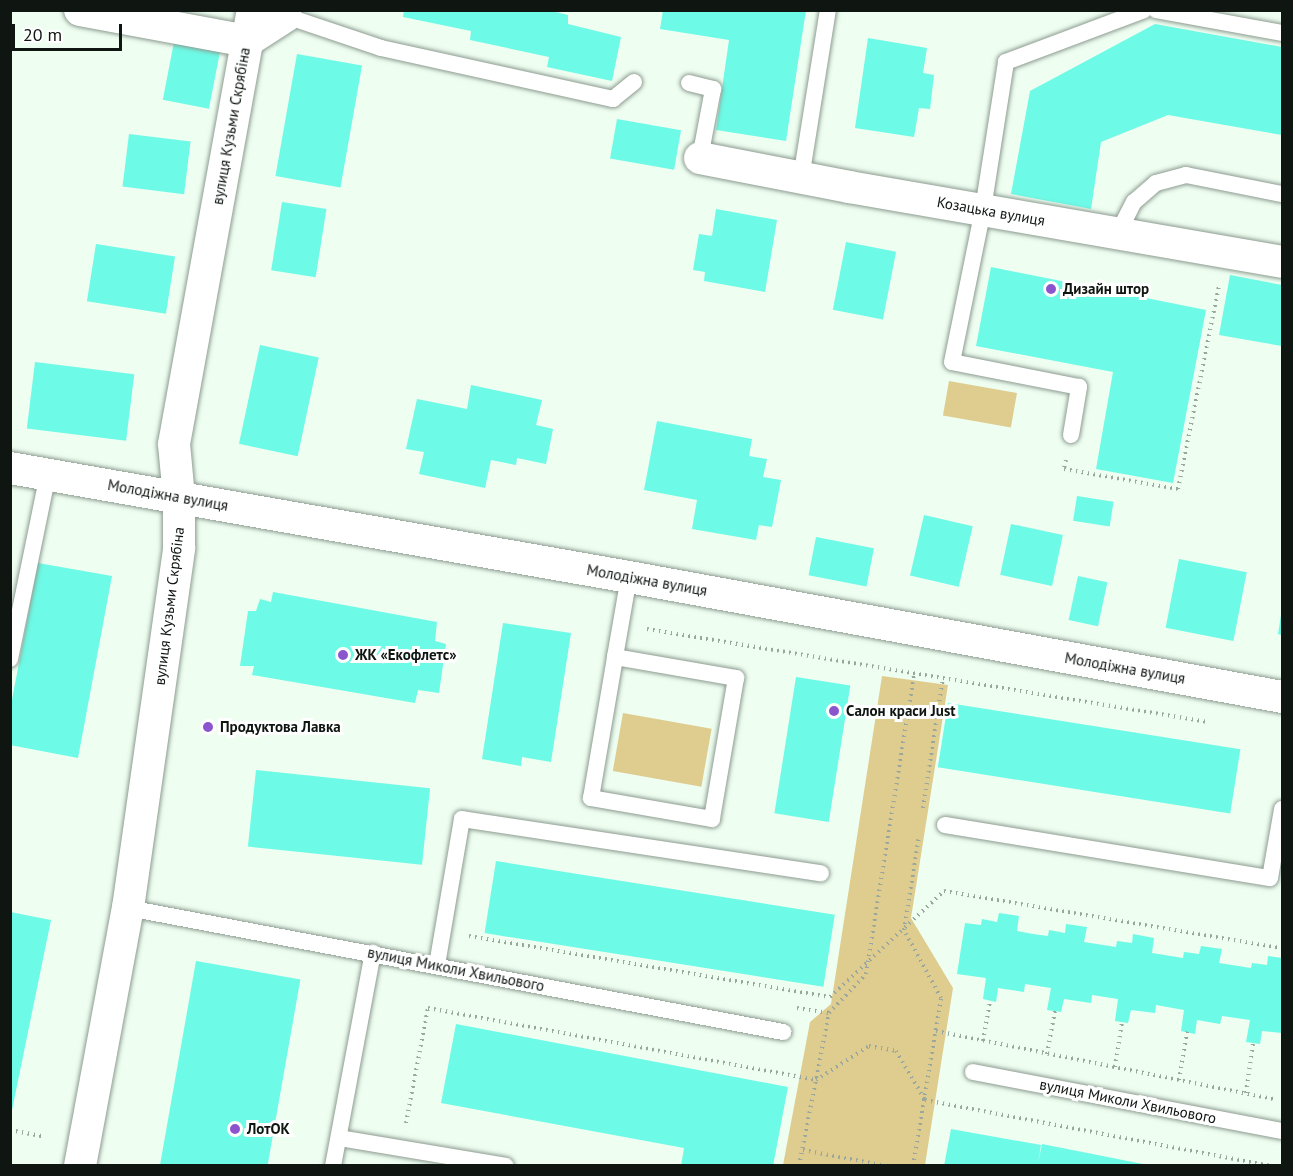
<!DOCTYPE html>
<meta charset="utf-8">
<style>
body{margin:0}
#map{position:relative;width:1293px;height:1176px;overflow:hidden;background:#eefef1;font-family:"PT Sans",sans-serif}
div>[style]{position:absolute}
[style*='--x']{left:calc(var(--x)*1px);top:calc(var(--y)*1px);width:calc(var(--w)*1px);rotate:calc(var(--a)*1deg)}
.green>*{inset:0;background:#dfcd90;transform-origin:0 0}
.building>*{inset:0;background:#6dfae6;transform-origin:0 0}
.path>*{height:4px;margin-top:-2px;transform-origin:0;background:repeating-linear-gradient(90deg,#9ba79d 0 1.5px,transparent 0 6px)}
.roads{filter:drop-shadow(0 0 2px #8d9b90) drop-shadow(0 0 2px #8d9b90)}
.lane>*{height:16px;margin:-8px;padding:0 8px;transform-origin:8px;border-radius:8px;background:#fff}
.street>*{height:32px;margin:-16px;padding:0 16px;transform-origin:16px;border-radius:16px;background:#fff}
.dots>*{width:16px;height:16px;translate:-50% -50%;box-sizing:border-box;border:3px solid #fff;border-radius:50%}
span{translate:-50% -50%;white-space:nowrap;text-align:center;line-height:1.15;-webkit-text-stroke:6px #fff;paint-order:stroke}
.street-label{font-size:15px;color:#0f1511}
.poi-label{font-size:15px;color:#0f1511;font-weight:700}
.left{translate:0 -50%;text-align:left}
.frame{position:absolute;inset:0;border:12px solid #0f1511;pointer-events:none}
.scale{position:absolute;left:12px;top:24px;width:110px;height:27px;box-sizing:border-box;border:3px solid #0f1511;border-top:0;padding-left:8px;font-size:18px;line-height:21px;white-space:nowrap;color:#0f1511;-webkit-text-stroke:4px #fff;paint-order:stroke}
</style>
<div id="map">
<div class="green">
<i style="left:949px;top:381px;width:69px;height:35px;rotate:10deg"></i>
<i style="clip-path:polygon(882px 676px,948px 685px,911px 918px,953px 988px,925px 1165px,783px 1165px,810px 1022px,831px 1004px)"></i>
<i style="left:623px;top:713px;width:90px;height:59px;rotate:10deg"></i>
</div>
<div class="building">
<i style="clip-path:polygon(404px 10px,547px 10px,568px 15px,568px 24px,621px 37px,612px 81px,547px 67px,549px 57px,470px 40px,471px 31px,403px 17px)"></i>
<i style="clip-path:polygon(663px 10px,806px 10px,786px 141px,716px 130px,729px 40px,660px 29px)"></i>
<i style="clip-path:polygon(1155px 24px,1282px 47px,1282px 135px,1168px 115px,1101px 142px,1091px 209px,1011px 194px,1030px 91px)"></i>
<i style="left:175px;top:37px;width:47px;height:64px;rotate:11deg"></i>
<i style="clip-path:polygon(868px 38px,927px 48px,923px 73px,934px 75px,930px 109px,919px 108px,914px 137px,855px 128px)"></i>
<i style="left:297px;top:54px;width:66px;height:124px;rotate:10deg"></i>
<i style="left:617px;top:119px;width:65px;height:40px;rotate:10deg"></i>
<i style="left:129px;top:134px;width:62px;height:53px;rotate:7deg"></i>
<i style="left:282px;top:202px;width:45px;height:69px;rotate:9deg"></i>
<i style="clip-path:polygon(716px 209px,777px 220px,765px 292px,704px 281px,705px 272px,693px 270px,699px 234px,712px 236px)"></i>
<i style="left:846px;top:242px;width:51px;height:69px;rotate:11deg"></i>
<i style="left:96px;top:244px;width:80px;height:58px;rotate:9deg"></i>
<i style="clip-path:polygon(991px 267px,1206px 310px,1173px 483px,1096px 469px,1113px 372px,976px 346px)"></i>
<i style="clip-path:polygon(1230px 275px,1282px 285px,1282px 346px,1219px 335px)"></i>
<i style="left:260px;top:345px;width:60px;height:101px;rotate:12deg"></i>
<i style="left:35px;top:362px;width:100px;height:67px;rotate:7deg"></i>
<i style="clip-path:polygon(471px 385px,542px 400px,536px 425px,553px 429px,546px 464px,517px 458px,516px 465px,491px 460px,485px 488px,419px 474px,424px 452px,406px 449px,417px 399px,467px 409px)"></i>
<i style="clip-path:polygon(657px 421px,752px 439px,749px 456px,767px 459px,763px 477px,781px 480px,772px 527px,759px 525px,756px 540px,692px 529px,697px 500px,644px 490px)"></i>
<i style="left:1077px;top:496px;width:37px;height:25px;rotate:9deg"></i>
<i style="left:924px;top:515px;width:50px;height:62px;rotate:13deg"></i>
<i style="left:1011px;top:524px;width:53px;height:52px;rotate:12deg"></i>
<i style="left:816px;top:537px;width:59px;height:39px;rotate:11deg"></i>
<i style="left:1179px;top:559px;width:69px;height:70px;rotate:11deg"></i>
<i style="clip-path:polygon(38px 563px,112px 576px,78px 758px,10px 745px,10px 710px)"></i>
<i style="left:1078px;top:576px;width:30px;height:45px;rotate:12deg"></i>
<i style="clip-path:polygon(273px 592px,437px 622px,435px 641px,446px 644px,439px 693px,418px 690px,415px 703px,252px 675px,254px 666px,240px 666px,248px 611px,256px 611px,260px 599px,271px 602px)"></i>
<i style="clip-path:polygon(1281px 615px,1282px 615px,1282px 635px,1278px 634px)"></i>
<i style="clip-path:polygon(503px 623px,571px 633px,551px 762px,522px 757px,521px 766px,482px 759px)"></i>
<i style="left:796px;top:677px;width:55px;height:138px;rotate:9deg"></i>
<i style="left:948px;top:703px;width:296px;height:65px;rotate:9deg"></i>
<i style="left:256px;top:770px;width:175px;height:77px;rotate:6deg"></i>
<i style="left:496px;top:861px;width:343px;height:73px;rotate:9deg"></i>
<i style="clip-path:polygon(10px 912px,51px 920px,12px 1110px,10px 1110px)"></i>
<i style="clip-path:polygon(999px 913px,1019px 916px,1017px 931px,1033px 934px,1048px 936px,1049px 930px,1065px 933px,1066px 924px,1087px 927px,1084px 942px,1116px 947px,1117px 941px,1132px 943px,1133px 934px,1154px 938px,1152px 953px,1183px 958px,1184px 952px,1199px 954px,1201px 946px,1222px 949px,1219px 963px,1251px 968px,1252px 963px,1267px 965px,1268px 956px,1282px 958px,1282px 1033px,1262px 1031px,1260px 1044px,1246px 1042px,1250px 1020px,1222px 1016px,1220px 1024px,1197px 1020px,1195px 1034px,1181px 1031px,1184px 1010px,1156px 1005px,1155px 1013px,1131px 1010px,1128px 1023px,1115px 1021px,1118px 999px,1092px 995px,1091px 1003px,1064px 999px,1061px 1012px,1047px 1010px,1051px 988px,1025px 984px,1024px 992px,998px 988px,996px 1002px,983px 999px,986px 978px,957px 974px,965px 923px,981px 925px,982px 919px,997px 922px)"></i>
<i style="left:196px;top:961px;width:106px;height:208px;rotate:10deg"></i>
<i style="clip-path:polygon(456px 1024px,788px 1087px,773px 1166px,681px 1166px,684px 1148px,441px 1103px)"></i>
<i style="clip-path:polygon(951px 1129px,1041px 1145px,1038px 1163px,1042px 1144px,1153px 1166px,944px 1166px)"></i>
</div>
<div class="path">
<i style="--x:1066;--y:460;--w:9;--a:103"></i>
<i style="--x:1064;--y:469;--w:116;--a:10"></i>
<i style="--x:1178;--y:489;--w:208;--a:-78.6"></i>
<i style="--x:647;--y:629;--w:569;--a:9.41"></i>
<i style="--x:923;--y:808;--w:132;--a:-81.3"></i>
<i style="--x:469;--y:936;--w:366;--a:9.6"></i>
<i style="--x:830;--y:997;--w:156;--a:-42.9"></i>
<i style="--x:944;--y:891;--w:343;--a:9.6"></i>
<i style="--x:797;--y:1008;--w:32;--a:9"></i>
<i style="--x:936;--y:1031;--w:344;--a:11.4"></i>
<i style="--x:983;--y:1041;--w:41;--a:-80.1"></i>
<i style="--x:1047;--y:1054;--w:44;--a:-79.5"></i>
<i style="--x:1115;--y:1067;--w:46;--a:-81.2"></i>
<i style="--x:1179;--y:1080;--w:49;--a:-80.5"></i>
<i style="--x:1246;--y:1093;--w:50;--a:-82"></i>
<i style="--x:406;--y:1123;--w:117;--a:-79.2"></i>
<i style="--x:428;--y:1008;--w:395;--a:10.5"></i>
<i style="--x:816;--y:1080;--w:63;--a:-32.7"></i>
<i style="--x:869;--y:1046;--w:27;--a:10"></i>
<i style="--x:896;--y:1051;--w:57;--a:59.4"></i>
<i style="--x:925;--y:1100;--w:351;--a:10.8"></i>
<i style="--x:10;--y:1130;--w:33;--a:11"></i>
<i style="--x:803;--y:1150;--w:86;--a:10.8"></i>
<i style="--x:799;--y:1166;--w:156;--a:-78.9"></i>
<i style="--x:829;--y:1013;--w:54;--a:-46.5"></i>
<i style="--x:866;--y:974;--w:305;--a:-80.9"></i>
<i style="--x:913;--y:1166;--w:170;--a:-80.5"></i>
<i style="--x:941;--y:998;--w:77;--a:-118.6"></i>
<i style="--x:904;--y:930;--w:95;--a:-80.9"></i>
</div>
<div class="roads">
<div class="lane">
<i style="--x:1156;--y:10;--w:128;--a:10.3"></i>
<i style="--x:286;--y:16;--w:100;--a:18.6"></i>
<i style="--x:381;--y:48;--w:238;--a:12.4"></i>
<i style="--x:613;--y:99;--w:27;--a:-39"></i>
<i style="--x:689;--y:83;--w:25;--a:14"></i>
<i style="--x:713;--y:89;--w:70;--a:100.7"></i>
<i style="--x:801;--y:178;--w:170;--a:-80.9"></i>
<i style="--x:1118;--y:233;--w:35;--a:-63"></i>
<i style="--x:1134;--y:202;--w:29;--a:-41"></i>
<i style="--x:1156;--y:183;--w:31;--a:-15"></i>
<i style="--x:1186;--y:175;--w:98;--a:11.2"></i>
<i style="--x:1071;--y:435;--w:49;--a:-80.5"></i>
<i style="--x:1079;--y:387;--w:129;--a:-168.9"></i>
<i style="--x:952;--y:362;--w:156;--a:-78.5"></i>
<i style="--x:983;--y:209;--w:149;--a:-81.1"></i>
<i style="--x:1006;--y:62;--w:147;--a:-20.6"></i>
<i style="--x:615;--y:657;--w:123;--a:9.8"></i>
<i style="--x:736;--y:678;--w:143;--a:99.7"></i>
<i style="--x:712;--y:819;--w:123;--a:-170.2"></i>
<i style="--x:591;--y:798;--w:143;--a:-80.3"></i>
<i style="--x:615;--y:657;--w:81;--a:-80.1"></i>
<i style="--x:10;--y:659;--w:189;--a:-78.4"></i>
<i style="--x:945;--y:825;--w:329;--a:9.3"></i>
<i style="--x:1270;--y:878;--w:70;--a:-80.1"></i>
<i style="--x:128;--y:908;--w:667;--a:10.72"></i>
<i style="--x:437;--y:965;--w:148;--a:-80.3"></i>
<i style="--x:462;--y:819;--w:363;--a:8.6"></i>
<i style="--x:973;--y:1072;--w:315;--a:10.8"></i>
<i style="--x:339;--y:1138;--w:169;--a:9.5"></i>
<i style="--x:333;--y:1166;--w:217;--a:-79.4"></i>
</div>
<div class="street">
<i style="--x:80;--y:10;--w:170;--a:10.5"></i>
<i style="--x:247;--y:41;--w:46;--a:-32.7"></i>
<i style="--x:700;--y:158;--w:152;--a:11"></i>
<i style="--x:849;--y:187;--w:439;--a:9.8"></i>
<i style="--x:10;--y:468;--w:629;--a:9.99"></i>
<i style="--x:629;--y:577;--w:664;--a:10.41"></i>
<i style="--x:80;--y:1166;--w:262;--a:-79.5"></i>
<i style="--x:128;--y:908;--w:364;--a:-81.9"></i>
<i style="--x:179;--y:548;--w:51;--a:-90"></i>
<i style="--x:179;--y:497;--w:53;--a:-95.4"></i>
<i style="--x:174;--y:444;--w:441;--a:-79.7"></i>
</div>
</div>
<div class="dots">
<i style="left:1051px;top:289px;background:#8a55cd"></i>
<i style="left:343px;top:655px;background:#8a55cd"></i>
<i style="left:834px;top:711px;background:#8a55cd"></i>
<i style="left:208px;top:727px;background:#8a55cd"></i>
<i style="left:235px;top:1129px;background:#8a55cd"></i>
</div>
<div class="street-label">
<span style="left:231px;top:126px;rotate:-80deg">вулиця Кузьми Скрябіна</span>
<span style="left:991px;top:211px;rotate:10deg">Козацька вулиця</span>
<span style="left:168px;top:495px;rotate:10deg">Молодіжна вулиця</span>
<span style="left:647px;top:580px;rotate:10deg">Молодіжна вулиця</span>
<span style="left:169px;top:606px;rotate:-83deg">вулиця Кузьми Скрябіна</span>
<span style="left:1125px;top:668px;rotate:10deg">Молодіжна вулиця</span>
<span style="left:456px;top:969px;rotate:11deg">вулиця Миколи Хвильового</span>
<span style="left:1128px;top:1101px;rotate:11deg">вулиця Миколи Хвильового</span>
</div>
<div class="poi-label">
<span class="left" style="left:1063px;top:289px">Дизайн штор</span>
<span class="left" style="left:355px;top:655px">ЖК «Екофлетс»</span>
<span class="left" style="left:846px;top:711px">Салон краси Just</span>
<span class="left" style="left:220px;top:727px">Продуктова Лавка</span>
<span class="left" style="left:247px;top:1129px">ЛотОК</span>
</div>
<div class="frame"></div>
<div class="scale">20 m</div>
</div>
